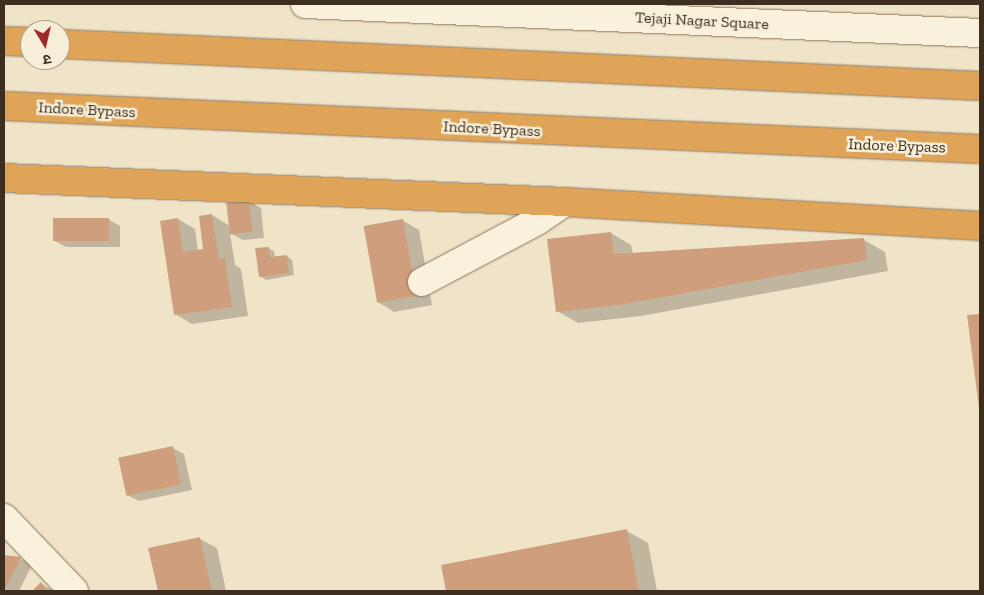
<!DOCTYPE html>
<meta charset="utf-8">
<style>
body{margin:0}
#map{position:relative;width:984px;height:595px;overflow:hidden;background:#f0e4c8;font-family:"Zilla Slab","Noto Sans Devanagari",serif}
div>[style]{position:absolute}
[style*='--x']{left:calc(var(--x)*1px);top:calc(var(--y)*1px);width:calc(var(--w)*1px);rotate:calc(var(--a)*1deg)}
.shadow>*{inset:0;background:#0003}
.building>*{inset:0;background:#cf9f7d;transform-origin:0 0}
.roads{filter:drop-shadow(0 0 1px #8d765c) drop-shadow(0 0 1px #8d765c)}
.minor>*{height:28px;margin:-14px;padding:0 14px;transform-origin:14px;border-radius:14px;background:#faf1dc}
.highway>*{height:28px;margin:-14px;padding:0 14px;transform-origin:14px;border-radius:14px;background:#e0a458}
span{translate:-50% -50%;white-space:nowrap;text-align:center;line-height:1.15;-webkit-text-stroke:5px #f7eed8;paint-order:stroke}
.street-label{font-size:16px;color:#3d2e20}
.frame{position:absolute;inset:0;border:5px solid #3d2e20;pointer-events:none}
.north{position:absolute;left:20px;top:20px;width:50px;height:50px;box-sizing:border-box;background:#f7eed8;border:1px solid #ada18e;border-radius:50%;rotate:171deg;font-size:14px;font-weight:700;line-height:20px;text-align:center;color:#3d2e20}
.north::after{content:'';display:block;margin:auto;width:18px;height:22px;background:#9e2a2b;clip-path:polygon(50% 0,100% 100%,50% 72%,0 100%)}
</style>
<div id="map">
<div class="shadow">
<i style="clip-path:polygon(249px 201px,261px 208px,264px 238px,243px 240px,230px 233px,235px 265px,241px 269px,248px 316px,192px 324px,175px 314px,162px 222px,178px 219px,195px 229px,198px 251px,204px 251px,212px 215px,230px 226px)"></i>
<i style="clip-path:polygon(108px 219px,120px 226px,120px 247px,66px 247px,55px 241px)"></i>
<i style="clip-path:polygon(402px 220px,419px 230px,432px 305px,394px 312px,378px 302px)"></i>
<i style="clip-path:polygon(611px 233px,631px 245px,633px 254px,864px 240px,885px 252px,888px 271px,641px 316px,578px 323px,557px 311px)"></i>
<i style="clip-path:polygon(268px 248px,274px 251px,275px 258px,287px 256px,292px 260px,294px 275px,266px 280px,260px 276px)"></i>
<i style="clip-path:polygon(980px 315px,980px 407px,968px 316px)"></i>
<i style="clip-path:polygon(173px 448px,184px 454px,192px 490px,139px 501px,127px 495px)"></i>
<i style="clip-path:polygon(627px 531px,648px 543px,657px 591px,447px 591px,442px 566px)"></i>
<i style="clip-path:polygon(200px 539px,217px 548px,226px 591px,159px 591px,150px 549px)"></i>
<i style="clip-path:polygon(4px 557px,21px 559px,32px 565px,19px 591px,4px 591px)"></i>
<i style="clip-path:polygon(41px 584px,53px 590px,53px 591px,34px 591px)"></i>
</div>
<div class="building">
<i style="left:249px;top:200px;width:32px;height:23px;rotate:83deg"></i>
<i style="clip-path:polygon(212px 214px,219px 259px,225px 258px,232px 307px,174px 315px,160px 221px,178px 218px,183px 252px,203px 249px,199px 216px)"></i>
<i style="left:109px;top:218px;width:23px;height:56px;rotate:90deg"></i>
<i style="left:403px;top:219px;width:78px;height:40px;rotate:80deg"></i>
<i style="clip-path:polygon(611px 232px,614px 254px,864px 238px,867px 260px,619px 305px,556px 312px,547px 239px)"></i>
<i style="clip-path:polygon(269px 247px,270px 257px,287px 255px,289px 273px,259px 277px,255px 248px)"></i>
<i style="clip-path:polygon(980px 314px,980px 408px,979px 408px,967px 315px)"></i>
<i style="left:173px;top:446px;width:39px;height:56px;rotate:78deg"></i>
<i style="clip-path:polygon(627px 529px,639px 591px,446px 591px,441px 565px)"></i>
<i style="clip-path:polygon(200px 537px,212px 591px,158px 591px,148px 548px)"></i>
<i style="clip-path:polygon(4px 555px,21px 557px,4px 591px)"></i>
<i style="clip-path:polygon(41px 582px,47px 591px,32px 591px)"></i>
</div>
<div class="roads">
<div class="minor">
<i style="--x:305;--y:4;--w:676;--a:2.46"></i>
<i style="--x:422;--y:282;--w:130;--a:-27.9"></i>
<i style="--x:537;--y:221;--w:34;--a:-34"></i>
<i style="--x:4;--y:518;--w:101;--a:46.2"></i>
</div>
<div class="highway">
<i style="--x:4;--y:41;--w:26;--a:2"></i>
<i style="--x:60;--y:44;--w:921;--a:2.61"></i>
<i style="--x:4;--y:106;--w:977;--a:2.52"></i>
<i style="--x:4;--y:178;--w:562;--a:2.45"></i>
<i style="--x:565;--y:202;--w:416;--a:3.3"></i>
</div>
</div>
<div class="street-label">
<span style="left:702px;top:21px;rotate:3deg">Tejaji Nagar Square</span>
<span style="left:87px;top:110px;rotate:3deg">Indore Bypass</span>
<span style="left:492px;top:129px;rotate:3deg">Indore Bypass</span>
<span style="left:897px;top:146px;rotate:2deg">Indore Bypass</span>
</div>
<div class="frame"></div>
<div class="north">उ</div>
</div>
